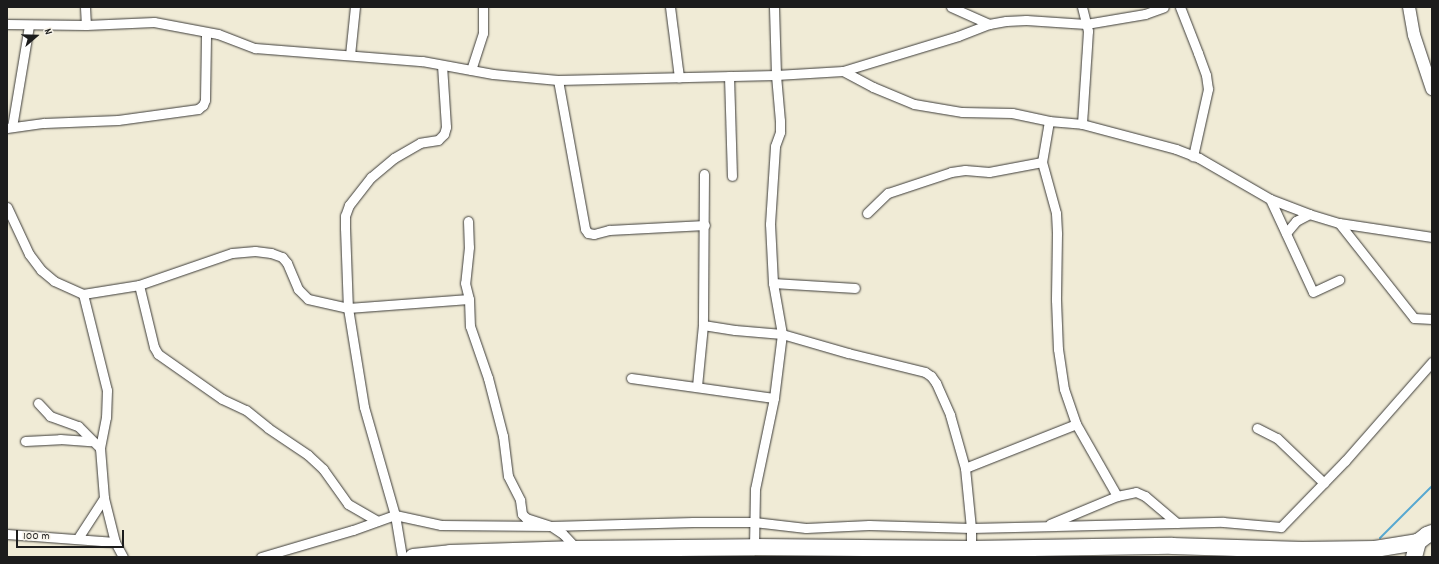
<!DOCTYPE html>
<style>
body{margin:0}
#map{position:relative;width:1439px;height:564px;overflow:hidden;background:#f0ebd6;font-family:Dekko,sans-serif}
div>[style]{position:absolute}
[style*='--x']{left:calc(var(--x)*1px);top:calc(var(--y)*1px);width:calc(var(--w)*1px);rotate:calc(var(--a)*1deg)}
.stream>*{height:2px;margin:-1px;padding:0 1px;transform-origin:1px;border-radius:1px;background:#57a8d1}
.roads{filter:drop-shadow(0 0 1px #3c3b38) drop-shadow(0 0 1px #3c3b38)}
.street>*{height:9px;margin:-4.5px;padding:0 4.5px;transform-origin:4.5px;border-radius:4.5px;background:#fff}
.secondary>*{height:12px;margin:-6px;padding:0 6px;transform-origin:6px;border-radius:6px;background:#fff}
.highway>*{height:16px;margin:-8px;padding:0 8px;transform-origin:8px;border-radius:8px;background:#fff}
span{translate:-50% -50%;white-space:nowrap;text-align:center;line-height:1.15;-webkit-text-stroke:3.5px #f7f3e8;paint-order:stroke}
.frame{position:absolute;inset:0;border:8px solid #1c1c1c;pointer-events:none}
.north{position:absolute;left:16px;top:16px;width:40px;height:40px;-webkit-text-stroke:3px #f7f3e8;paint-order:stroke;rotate:70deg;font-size:11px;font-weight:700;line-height:16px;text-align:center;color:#1c1c1c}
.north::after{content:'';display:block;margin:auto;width:14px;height:18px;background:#1c1c1c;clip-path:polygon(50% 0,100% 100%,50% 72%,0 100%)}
.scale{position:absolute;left:16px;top:530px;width:108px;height:18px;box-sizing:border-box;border:2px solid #1c1c1c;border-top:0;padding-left:5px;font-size:12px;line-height:14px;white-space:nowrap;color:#1c1c1c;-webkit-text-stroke:3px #f7f3e8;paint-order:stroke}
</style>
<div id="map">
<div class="stream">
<i style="--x:1380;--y:538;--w:74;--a:-45"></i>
</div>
<div class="roads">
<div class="street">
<i style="--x:85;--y:7;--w:18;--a:87"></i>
<i style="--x:670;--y:7;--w:71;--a:82.7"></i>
<i style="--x:951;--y:7;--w:42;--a:24.1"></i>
<i style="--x:1082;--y:7;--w:25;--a:76"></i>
<i style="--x:1088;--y:31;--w:93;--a:93.7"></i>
<i style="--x:1180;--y:7;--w:49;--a:68.6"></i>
<i style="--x:1198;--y:53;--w:23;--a:70"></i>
<i style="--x:1206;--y:75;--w:14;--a:82"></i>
<i style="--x:1208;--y:89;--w:69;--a:102.6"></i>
<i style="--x:7;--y:24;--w:79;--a:0.7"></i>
<i style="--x:86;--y:25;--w:68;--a:-2.5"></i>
<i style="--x:154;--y:22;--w:65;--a:10.6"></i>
<i style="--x:218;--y:34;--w:40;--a:21"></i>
<i style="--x:255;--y:48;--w:168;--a:4.5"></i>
<i style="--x:422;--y:61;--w:72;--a:10.4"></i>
<i style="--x:493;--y:74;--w:65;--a:5.3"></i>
<i style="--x:558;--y:80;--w:218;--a:-1.3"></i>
<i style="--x:776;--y:75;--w:67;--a:-3.4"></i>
<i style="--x:843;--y:71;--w:120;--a:-16.9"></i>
<i style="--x:958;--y:36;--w:33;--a:-21"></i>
<i style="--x:989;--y:24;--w:17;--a:-10"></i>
<i style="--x:1006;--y:21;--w:20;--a:-3"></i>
<i style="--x:1026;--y:20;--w:60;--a:3.8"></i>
<i style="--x:1086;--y:24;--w:60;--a:-9.6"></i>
<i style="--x:1145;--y:14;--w:20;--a:-20"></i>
<i style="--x:350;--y:55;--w:48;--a:-84.1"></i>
<i style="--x:442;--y:65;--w:62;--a:86.3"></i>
<i style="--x:446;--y:127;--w:7;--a:106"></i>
<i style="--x:444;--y:134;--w:8;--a:135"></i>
<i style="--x:438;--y:140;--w:18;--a:171"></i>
<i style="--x:420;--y:143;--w:30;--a:150"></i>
<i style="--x:394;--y:158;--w:30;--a:140"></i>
<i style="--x:371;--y:177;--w:36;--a:128"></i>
<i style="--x:349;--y:205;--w:12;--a:110"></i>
<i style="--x:345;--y:216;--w:12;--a:90"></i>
<i style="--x:345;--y:228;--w:80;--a:87.9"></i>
<i style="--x:348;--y:308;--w:121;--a:-4.3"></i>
<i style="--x:471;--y:70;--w:39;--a:-72"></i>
<i style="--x:483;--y:33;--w:26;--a:-90"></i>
<i style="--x:843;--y:71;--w:34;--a:28"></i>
<i style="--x:873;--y:87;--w:44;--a:22.5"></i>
<i style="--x:914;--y:104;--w:49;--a:9.5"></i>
<i style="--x:962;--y:112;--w:50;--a:1.1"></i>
<i style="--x:1012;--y:113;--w:38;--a:12"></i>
<i style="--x:1049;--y:121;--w:33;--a:5"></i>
<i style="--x:1082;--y:124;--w:97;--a:14.9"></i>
<i style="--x:1176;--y:149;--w:25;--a:21"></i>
<i style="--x:1199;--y:158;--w:82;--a:30"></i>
<i style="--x:1270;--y:199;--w:42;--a:21"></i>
<i style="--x:1309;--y:214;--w:31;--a:17"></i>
<i style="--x:1339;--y:223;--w:94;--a:8.6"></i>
<i style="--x:729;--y:76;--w:100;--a:88.3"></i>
<i style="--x:558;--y:80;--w:151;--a:79.7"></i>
<i style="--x:585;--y:229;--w:5;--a:53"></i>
<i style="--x:588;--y:233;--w:6;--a:9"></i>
<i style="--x:594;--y:234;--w:16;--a:-15"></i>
<i style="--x:609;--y:230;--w:96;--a:-3"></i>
<i style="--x:1049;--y:121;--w:42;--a:99.7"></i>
<i style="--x:1042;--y:162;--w:53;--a:74.6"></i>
<i style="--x:1056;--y:213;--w:21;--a:87"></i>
<i style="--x:1057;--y:234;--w:66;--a:90.9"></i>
<i style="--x:1056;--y:300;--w:49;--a:87.7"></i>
<i style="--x:1058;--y:349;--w:40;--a:81.5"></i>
<i style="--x:1064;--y:389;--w:37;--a:71"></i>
<i style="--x:1076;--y:424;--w:83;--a:60.3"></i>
<i style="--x:12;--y:127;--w:103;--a:-80.5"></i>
<i style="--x:7;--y:128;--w:37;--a:-8"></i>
<i style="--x:44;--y:123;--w:74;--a:-2.3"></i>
<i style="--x:118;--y:120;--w:81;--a:-7.8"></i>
<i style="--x:198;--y:109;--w:6;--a:-39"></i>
<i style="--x:203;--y:105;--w:5;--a:-68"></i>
<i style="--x:205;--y:100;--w:67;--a:-89.1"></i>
<i style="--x:704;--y:174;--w:151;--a:90.4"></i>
<i style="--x:703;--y:325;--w:32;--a:9"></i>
<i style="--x:735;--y:330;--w:47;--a:4.9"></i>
<i style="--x:782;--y:334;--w:69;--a:16.1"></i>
<i style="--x:848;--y:353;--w:79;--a:13.9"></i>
<i style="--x:925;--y:372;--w:7;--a:34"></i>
<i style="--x:931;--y:376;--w:9;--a:54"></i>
<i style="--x:936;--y:383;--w:35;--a:66"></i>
<i style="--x:950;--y:415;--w:55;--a:74.2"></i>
<i style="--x:965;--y:468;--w:60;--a:84.3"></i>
<i style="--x:971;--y:528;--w:29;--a:90"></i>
<i style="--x:1270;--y:199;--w:102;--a:65.2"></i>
<i style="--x:1313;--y:292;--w:29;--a:-25"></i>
<i style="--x:7;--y:207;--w:52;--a:64.9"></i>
<i style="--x:29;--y:254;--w:20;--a:53"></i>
<i style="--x:41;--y:270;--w:17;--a:40"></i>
<i style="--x:54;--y:281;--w:32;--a:24"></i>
<i style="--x:83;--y:294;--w:57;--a:-9.1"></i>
<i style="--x:139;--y:285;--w:98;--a:-19"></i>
<i style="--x:232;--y:253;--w:23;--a:-5"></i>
<i style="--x:255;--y:251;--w:16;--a:7"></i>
<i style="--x:271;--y:253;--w:12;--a:20"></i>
<i style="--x:282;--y:257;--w:8;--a:50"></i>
<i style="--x:287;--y:263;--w:28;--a:67"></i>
<i style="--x:298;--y:289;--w:14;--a:45"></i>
<i style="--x:308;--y:299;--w:41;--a:12.7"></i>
<i style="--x:348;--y:308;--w:100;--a:80.8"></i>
<i style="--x:364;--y:407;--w:112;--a:74"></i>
<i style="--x:395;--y:515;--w:43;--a:80.5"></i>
<i style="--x:867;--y:213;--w:29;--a:-44"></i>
<i style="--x:888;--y:193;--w:66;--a:-18.4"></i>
<i style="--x:951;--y:172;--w:14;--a:-8"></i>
<i style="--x:965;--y:170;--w:24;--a:5"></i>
<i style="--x:989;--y:172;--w:54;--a:-10.7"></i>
<i style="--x:468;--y:221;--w:26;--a:88"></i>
<i style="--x:469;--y:247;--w:36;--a:96"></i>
<i style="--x:465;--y:283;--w:16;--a:76"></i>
<i style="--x:469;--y:299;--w:27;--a:88"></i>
<i style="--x:470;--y:326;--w:55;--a:70.9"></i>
<i style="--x:488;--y:378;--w:60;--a:75.5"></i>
<i style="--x:503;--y:436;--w:40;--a:82.9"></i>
<i style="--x:508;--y:476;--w:27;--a:63"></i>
<i style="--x:520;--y:500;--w:14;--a:82"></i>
<i style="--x:522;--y:514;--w:6;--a:45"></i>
<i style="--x:526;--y:518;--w:26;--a:18"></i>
<i style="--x:551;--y:526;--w:14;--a:34"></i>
<i style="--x:563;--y:534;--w:21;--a:47"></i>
<i style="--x:1339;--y:223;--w:121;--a:51.7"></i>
<i style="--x:1414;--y:318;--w:18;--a:3"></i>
<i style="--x:1286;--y:233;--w:16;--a:-50"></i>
<i style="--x:1296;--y:221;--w:15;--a:-28"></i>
<i style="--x:773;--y:283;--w:82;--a:3.5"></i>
<i style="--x:139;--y:285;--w:64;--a:76.4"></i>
<i style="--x:154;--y:347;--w:8;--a:60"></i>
<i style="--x:158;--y:354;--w:78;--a:35.1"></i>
<i style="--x:222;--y:399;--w:26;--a:25"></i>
<i style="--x:246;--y:410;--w:28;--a:39"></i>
<i style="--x:268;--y:428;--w:48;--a:34"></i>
<i style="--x:308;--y:455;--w:21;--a:43"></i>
<i style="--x:323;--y:469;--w:43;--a:54.5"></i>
<i style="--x:348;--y:504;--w:34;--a:30"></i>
<i style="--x:83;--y:294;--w:99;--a:76"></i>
<i style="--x:107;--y:390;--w:27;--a:92"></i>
<i style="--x:106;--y:417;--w:32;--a:101"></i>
<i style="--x:100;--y:448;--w:50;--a:85.4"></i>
<i style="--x:104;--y:498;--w:45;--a:76"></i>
<i style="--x:115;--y:542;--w:17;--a:62"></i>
<i style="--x:631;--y:378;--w:144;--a:8"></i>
<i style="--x:697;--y:386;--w:61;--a:-84.4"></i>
<i style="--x:38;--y:403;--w:18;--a:47"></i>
<i style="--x:50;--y:416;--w:30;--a:20"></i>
<i style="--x:78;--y:426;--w:31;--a:45"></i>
<i style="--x:1257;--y:428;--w:22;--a:27"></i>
<i style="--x:1277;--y:438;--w:65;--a:43.8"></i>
<i style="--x:25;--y:441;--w:35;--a:-3"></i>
<i style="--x:60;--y:439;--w:31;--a:4"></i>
<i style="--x:965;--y:468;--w:119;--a:-21.6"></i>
<i style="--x:1050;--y:524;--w:73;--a:-22.7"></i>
<i style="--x:1117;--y:496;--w:19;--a:-12"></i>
<i style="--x:1136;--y:492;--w:10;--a:24"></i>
<i style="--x:1145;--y:496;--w:42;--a:40.2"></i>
<i style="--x:7;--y:534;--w:108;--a:4.2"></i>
<i style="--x:78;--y:538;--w:48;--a:-57"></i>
<i style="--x:754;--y:547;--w:58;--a:-89"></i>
<i style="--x:755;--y:489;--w:93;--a:-78.2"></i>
<i style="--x:774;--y:398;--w:64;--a:-82.9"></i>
<i style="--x:782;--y:334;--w:52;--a:-100"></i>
<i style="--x:773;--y:283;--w:59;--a:-92.9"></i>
<i style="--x:770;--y:224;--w:78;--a:-86.3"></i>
<i style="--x:775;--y:146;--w:15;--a:-70"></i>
<i style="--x:780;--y:132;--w:11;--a:-90"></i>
<i style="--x:780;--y:121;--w:46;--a:-95"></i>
<i style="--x:776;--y:75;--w:68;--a:-91.7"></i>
<i style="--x:261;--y:557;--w:96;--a:-16.4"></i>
<i style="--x:353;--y:530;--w:45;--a:-19.7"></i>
<i style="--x:395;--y:515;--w:47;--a:12.3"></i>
<i style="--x:441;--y:525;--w:110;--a:0.5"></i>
<i style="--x:551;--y:526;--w:142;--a:-1.6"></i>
<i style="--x:693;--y:522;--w:61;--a:0"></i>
<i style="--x:754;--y:522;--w:52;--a:6.6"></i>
<i style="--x:806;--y:528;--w:63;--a:-2.7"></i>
<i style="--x:869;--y:525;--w:102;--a:1.7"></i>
<i style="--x:971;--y:528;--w:252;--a:-1.4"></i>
<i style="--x:1223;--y:522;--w:58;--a:4.9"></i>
<i style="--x:1281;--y:527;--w:92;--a:-45.9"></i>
<i style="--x:1345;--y:461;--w:132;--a:-48.7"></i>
</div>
<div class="secondary">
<i style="--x:1409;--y:7;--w:28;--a:80"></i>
<i style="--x:1414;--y:35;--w:57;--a:71.6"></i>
</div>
<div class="highway">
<i style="--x:413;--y:557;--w:37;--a:-6"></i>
<i style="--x:450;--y:553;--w:127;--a:-1.8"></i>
<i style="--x:577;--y:549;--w:177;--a:-0.6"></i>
<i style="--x:754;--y:547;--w:217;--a:0.5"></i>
<i style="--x:971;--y:549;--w:201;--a:-0.9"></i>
<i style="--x:1172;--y:546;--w:130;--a:1.8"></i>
<i style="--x:1302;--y:550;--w:73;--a:-0.8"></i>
<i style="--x:1375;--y:549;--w:44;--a:-9.2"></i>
<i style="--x:1414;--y:557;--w:16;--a:-75"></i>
<i style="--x:1418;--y:542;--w:11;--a:-38"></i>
<i style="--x:1427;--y:535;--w:5;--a:-22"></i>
</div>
</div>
<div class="frame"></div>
<div class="north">N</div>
<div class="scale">100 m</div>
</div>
